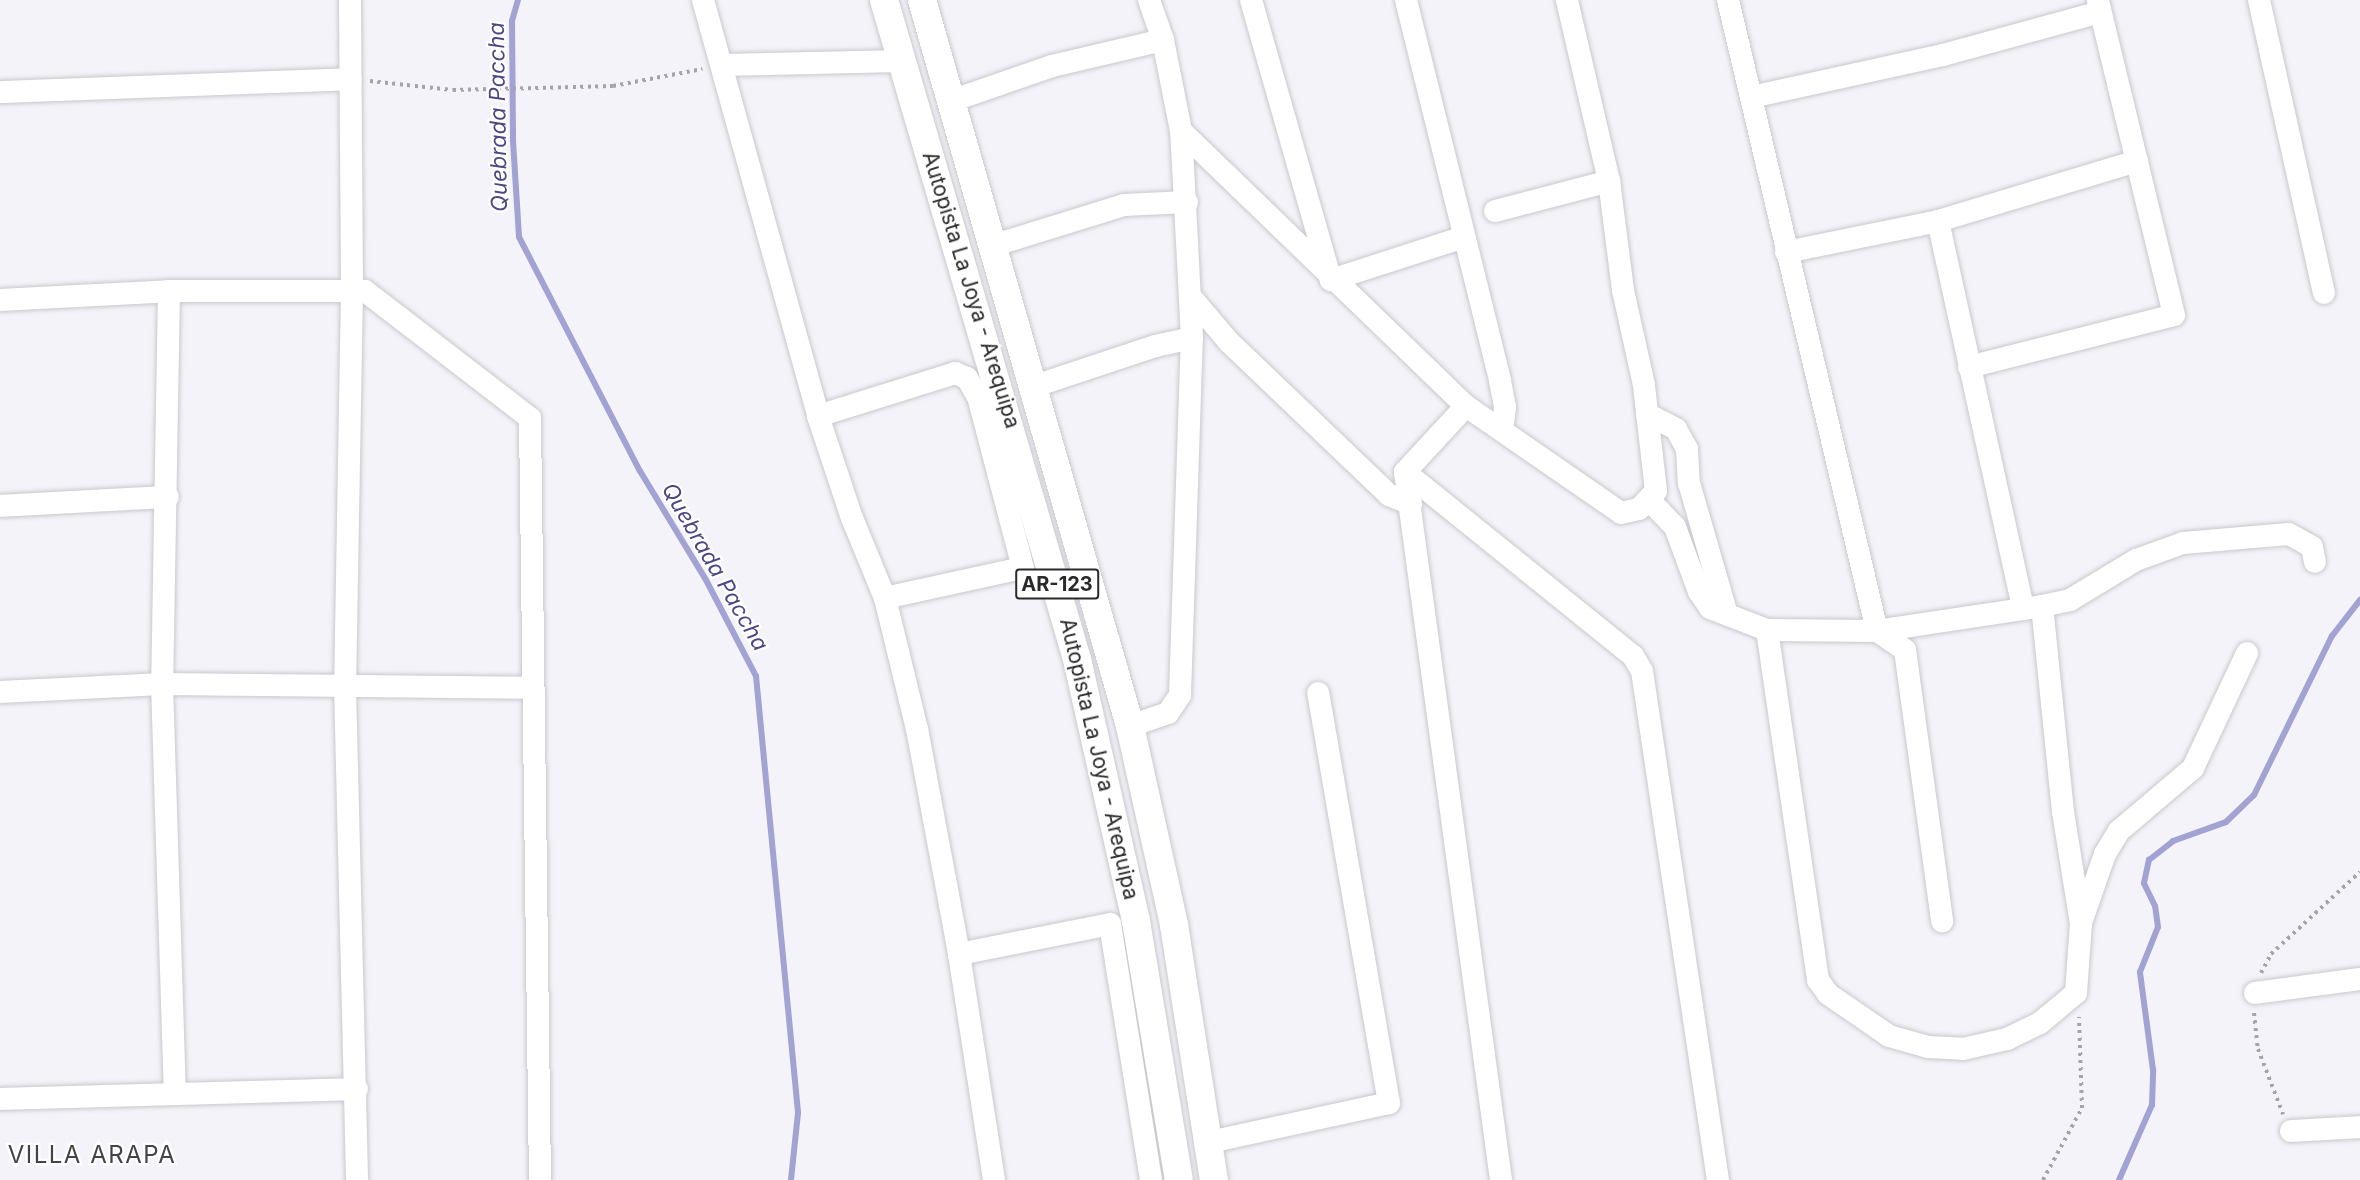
<!DOCTYPE html>
<style>
body{margin:0}
#map{position:relative;width:2360px;height:1180px;overflow:hidden;background:#f3f3f9;font-family:Inter,sans-serif}
div>[style]{position:absolute}
[style*='--x']{left:calc(var(--x)*1px);top:calc(var(--y)*1px);width:calc(var(--w)*1px);rotate:calc(var(--a)*1deg)}
.stream>*{height:6px;margin:-3px;padding:0 3px;transform-origin:3px;border-radius:3px;background:#a2a2d3}
.path>*{height:4px;margin-top:-2px;transform-origin:0;background:repeating-linear-gradient(90deg,#a4a4a9 0 3px,transparent 0 7.5px)}
.roads{filter:drop-shadow(0 0 2px #c8c8ce) drop-shadow(0 0 2px #c8c8ce)}
.minor>*{height:22px;margin:-11px;padding:0 11px;transform-origin:11px;border-radius:11px;background:#fff}
.major>*{height:28px;margin:-14px;padding:0 14px;transform-origin:14px;border-radius:14px;background:#fff}
span{translate:-50% -50%;white-space:nowrap;text-align:center;line-height:1.15;-webkit-text-stroke:4.5px #fff;paint-order:stroke}
.shield-label span{padding:2px 4px;background:#fff;border:2px solid;border-radius:4px;-webkit-text-stroke-width:0}
.shield-label{font-size:20px;color:#2a2a2c;font-weight:700}
.street-label{font-size:21px;color:#2a2a2c}
.water-label{font-size:22px;color:#4b4785;font-style:italic}
.quarter-label{font-size:24px;color:#434348;letter-spacing:1.5px}
</style>
<div id="map">
<div class="stream">
<i style="--x:518;--y:0;--w:22;--a:106"></i>
<i style="--x:512;--y:21;--w:120;--a:89.5"></i>
<i style="--x:513;--y:141;--w:96;--a:86.4"></i>
<i style="--x:519;--y:237;--w:263;--a:62.7"></i>
<i style="--x:640;--y:471;--w:127;--a:58.8"></i>
<i style="--x:706;--y:580;--w:108;--a:62.5"></i>
<i style="--x:756;--y:676;--w:439;--a:84.5"></i>
<i style="--x:798;--y:1113;--w:67;--a:96"></i>
<i style="--x:2119;--y:1180;--w:82;--a:-66.3"></i>
<i style="--x:2152;--y:1105;--w:35;--a:-88"></i>
<i style="--x:2153;--y:1070;--w:99;--a:-97.6"></i>
<i style="--x:2140;--y:972;--w:48;--a:-68.2"></i>
<i style="--x:2158;--y:927;--w:21;--a:-98"></i>
<i style="--x:2155;--y:906;--w:25;--a:-116"></i>
<i style="--x:2144;--y:883;--w:24;--a:-78"></i>
<i style="--x:2149;--y:860;--w:31;--a:-38"></i>
<i style="--x:2173;--y:841;--w:56;--a:-19.7"></i>
<i style="--x:2226;--y:822;--w:39;--a:-44"></i>
<i style="--x:2254;--y:795;--w:177;--a:-63.9"></i>
<i style="--x:2332;--y:636;--w:46;--a:-52.1"></i>
</div>
<div class="path">
<i style="--x:370;--y:81;--w:83;--a:6.2"></i>
<i style="--x:453;--y:90;--w:160;--a:-1.4"></i>
<i style="--x:613;--y:86;--w:91;--a:-10.8"></i>
<i style="--x:2261;--y:973;--w:21;--a:-62"></i>
<i style="--x:2271;--y:954;--w:121;--a:-42.7"></i>
<i style="--x:2254;--y:1013;--w:36;--a:84"></i>
<i style="--x:2258;--y:1049;--w:70;--a:69"></i>
<i style="--x:2043;--y:1180;--w:82;--a:-61.6"></i>
<i style="--x:2082;--y:1108;--w:91;--a:-91.9"></i>
</div>
<div class="roads">
<div class="minor">
<i style="--x:350;--y:0;--w:290;--a:89.6"></i>
<i style="--x:352;--y:290;--w:396;--a:91"></i>
<i style="--x:345;--y:686;--w:494;--a:88.6"></i>
<i style="--x:703;--y:0;--w:432;--a:74.5"></i>
<i style="--x:818;--y:416;--w:108;--a:71.6"></i>
<i style="--x:852;--y:518;--w:87;--a:67.6"></i>
<i style="--x:885;--y:598;--w:135;--a:76.3"></i>
<i style="--x:917;--y:729;--w:229;--a:79.4"></i>
<i style="--x:959;--y:954;--w:229;--a:81.2"></i>
<i style="--x:1251;--y:0;--w:291;--a:74.1"></i>
<i style="--x:1331;--y:280;--w:137;--a:-17.9"></i>
<i style="--x:1406;--y:0;--w:392;--a:76.1"></i>
<i style="--x:1500;--y:381;--w:26;--a:79"></i>
<i style="--x:1505;--y:407;--w:23;--a:97"></i>
<i style="--x:1728;--y:0;--w:648;--a:76.71"></i>
<i style="--x:1877;--y:631;--w:34;--a:34"></i>
<i style="--x:1905;--y:650;--w:274;--a:82.2"></i>
<i style="--x:2259;--y:0;--w:300;--a:77.5"></i>
<i style="--x:722;--y:65;--w:180;--a:-1.3"></i>
<i style="--x:0;--y:92;--w:351;--a:-2.1"></i>
<i style="--x:1752;--y:97;--w:196;--a:-12.4"></i>
<i style="--x:1943;--y:55;--w:163;--a:-15.3"></i>
<i style="--x:951;--y:101;--w:107;--a:-19.1"></i>
<i style="--x:1052;--y:66;--w:114;--a:-13.2"></i>
<i style="--x:1181;--y:131;--w:396;--a:44"></i>
<i style="--x:1466;--y:406;--w:188;--a:34.6"></i>
<i style="--x:1621;--y:513;--w:18;--a:-13"></i>
<i style="--x:1639;--y:509;--w:25;--a:-47"></i>
<i style="--x:1656;--y:491;--w:107;--a:-96.5"></i>
<i style="--x:1644;--y:385;--w:97;--a:-102.5"></i>
<i style="--x:1623;--y:290;--w:110;--a:-97.3"></i>
<i style="--x:1609;--y:181;--w:186;--a:-103.1"></i>
<i style="--x:1495;--y:211;--w:118;--a:-14.7"></i>
<i style="--x:1938;--y:221;--w:397;--a:77.6"></i>
<i style="--x:995;--y:245;--w:135;--a:-17.2"></i>
<i style="--x:1124;--y:205;--w:63;--a:-2.7"></i>
<i style="--x:1786;--y:252;--w:155;--a:-11.5"></i>
<i style="--x:1938;--y:221;--w:208;--a:-16.8"></i>
<i style="--x:169;--y:291;--w:393;--a:91"></i>
<i style="--x:162;--y:684;--w:409;--a:88.2"></i>
<i style="--x:1191;--y:297;--w:59;--a:49.8"></i>
<i style="--x:1229;--y:342;--w:221;--a:43.7"></i>
<i style="--x:1389;--y:495;--w:24;--a:22"></i>
<i style="--x:0;--y:300;--w:169;--a:-3"></i>
<i style="--x:169;--y:291;--w:196;--a:0"></i>
<i style="--x:365;--y:291;--w:208;--a:37.6"></i>
<i style="--x:530;--y:418;--w:762;--a:89.25"></i>
<i style="--x:1969;--y:367;--w:211;--a:-14.2"></i>
<i style="--x:2174;--y:315;--w:324;--a:-103.6"></i>
<i style="--x:1035;--y:386;--w:126;--a:-18.4"></i>
<i style="--x:1155;--y:346;--w:38;--a:-12"></i>
<i style="--x:1647;--y:414;--w:33;--a:27"></i>
<i style="--x:1676;--y:429;--w:23;--a:61"></i>
<i style="--x:1687;--y:449;--w:34;--a:87"></i>
<i style="--x:1689;--y:483;--w:137;--a:73.9"></i>
<i style="--x:818;--y:416;--w:144;--a:-17.4"></i>
<i style="--x:955;--y:373;--w:13;--a:23"></i>
<i style="--x:967;--y:378;--w:22;--a:60"></i>
<i style="--x:978;--y:397;--w:16;--a:-11"></i>
<i style="--x:1405;--y:472;--w:293;--a:38.9"></i>
<i style="--x:1633;--y:656;--w:17;--a:59"></i>
<i style="--x:1642;--y:671;--w:515;--a:81.51"></i>
<i style="--x:1405;--y:472;--w:714;--a:82.28"></i>
<i style="--x:1405;--y:472;--w:90;--a:-47.3"></i>
<i style="--x:1650;--y:501;--w:36;--a:46"></i>
<i style="--x:1675;--y:527;--w:69;--a:69.7"></i>
<i style="--x:1699;--y:592;--w:19;--a:55"></i>
<i style="--x:1710;--y:608;--w:61;--a:21.1"></i>
<i style="--x:1767;--y:630;--w:110;--a:0.5"></i>
<i style="--x:1877;--y:631;--w:167;--a:-8.6"></i>
<i style="--x:2042;--y:606;--w:29;--a:-12"></i>
<i style="--x:2070;--y:600;--w:77;--a:-31.2"></i>
<i style="--x:2136;--y:560;--w:50;--a:-19.9"></i>
<i style="--x:2183;--y:543;--w:106;--a:-4.9"></i>
<i style="--x:2289;--y:534;--w:26;--a:29"></i>
<i style="--x:2312;--y:547;--w:15;--a:79"></i>
<i style="--x:0;--y:506;--w:168;--a:-3.1"></i>
<i style="--x:885;--y:598;--w:141;--a:-12.3"></i>
<i style="--x:1023;--y:568;--w:177;--a:-104.7"></i>
<i style="--x:1767;--y:630;--w:354;--a:81.7"></i>
<i style="--x:1818;--y:980;--w:17;--a:54"></i>
<i style="--x:1828;--y:994;--w:74;--a:34.5"></i>
<i style="--x:1889;--y:1036;--w:41;--a:15.8"></i>
<i style="--x:1928;--y:1047;--w:35;--a:3"></i>
<i style="--x:1963;--y:1049;--w:45;--a:-12.8"></i>
<i style="--x:2007;--y:1039;--w:37;--a:-26"></i>
<i style="--x:2040;--y:1023;--w:47;--a:-39.8"></i>
<i style="--x:2076;--y:993;--w:69;--a:-85.9"></i>
<i style="--x:2081;--y:924;--w:113;--a:-99.1"></i>
<i style="--x:2063;--y:812;--w:207;--a:-95.8"></i>
<i style="--x:0;--y:692;--w:162;--a:-2.8"></i>
<i style="--x:162;--y:684;--w:369;--a:0.6"></i>
<i style="--x:1130;--y:726;--w:40;--a:-18.9"></i>
<i style="--x:1168;--y:713;--w:22;--a:-56"></i>
<i style="--x:1180;--y:695;--w:357;--a:-88.1"></i>
<i style="--x:1192;--y:338;--w:207;--a:-93"></i>
<i style="--x:1181;--y:131;--w:93;--a:-101.2"></i>
<i style="--x:1163;--y:40;--w:42;--a:-109.3"></i>
<i style="--x:2082;--y:920;--w:70;--a:-70.8"></i>
<i style="--x:2105;--y:854;--w:27;--a:-59"></i>
<i style="--x:2119;--y:831;--w:97;--a:-40.4"></i>
<i style="--x:2193;--y:768;--w:127;--a:-64.8"></i>
<i style="--x:959;--y:954;--w:154;--a:-11.2"></i>
<i style="--x:1110;--y:924;--w:259;--a:80.9"></i>
<i style="--x:2255;--y:993;--w:106;--a:-7.6"></i>
<i style="--x:0;--y:1099;--w:357;--a:-1.6"></i>
<i style="--x:2291;--y:1131;--w:69;--a:-3.3"></i>
<i style="--x:1210;--y:1142;--w:183;--a:-12.3"></i>
<i style="--x:1389;--y:1103;--w:416;--a:-99.8"></i>
</div>
<div class="major">
<i style="--x:884;--y:0;--w:687;--a:73.68"></i>
<i style="--x:1077;--y:659;--w:269;--a:77.3"></i>
<i style="--x:1136;--y:921;--w:263;--a:80.6"></i>
<i style="--x:922;--y:0;--w:755;--a:74.01"></i>
<i style="--x:1130;--y:726;--w:204;--a:77.5"></i>
<i style="--x:1174;--y:925;--w:258;--a:81.1"></i>
</div>
</div>
<div class="shield-label">
<span style="left:1057px;top:584px">AR-123</span>
</div>
<div class="street-label">
<span style="left:971px;top:290px;rotate:73deg">Autopista La Joya - Arequipa</span>
<span style="left:1099px;top:759px;rotate:77deg">Autopista La Joya - Arequipa</span>
</div>
<div class="water-label">
<span style="left:498px;top:117px;rotate:-91deg">Quebrada Paccha</span>
<span style="left:715px;top:567px;rotate:60deg">Quebrada Paccha</span>
</div>
<div class="quarter-label">
<span style="left:92px;top:1155px">VILLA ARAPA</span>
</div>
</div>
